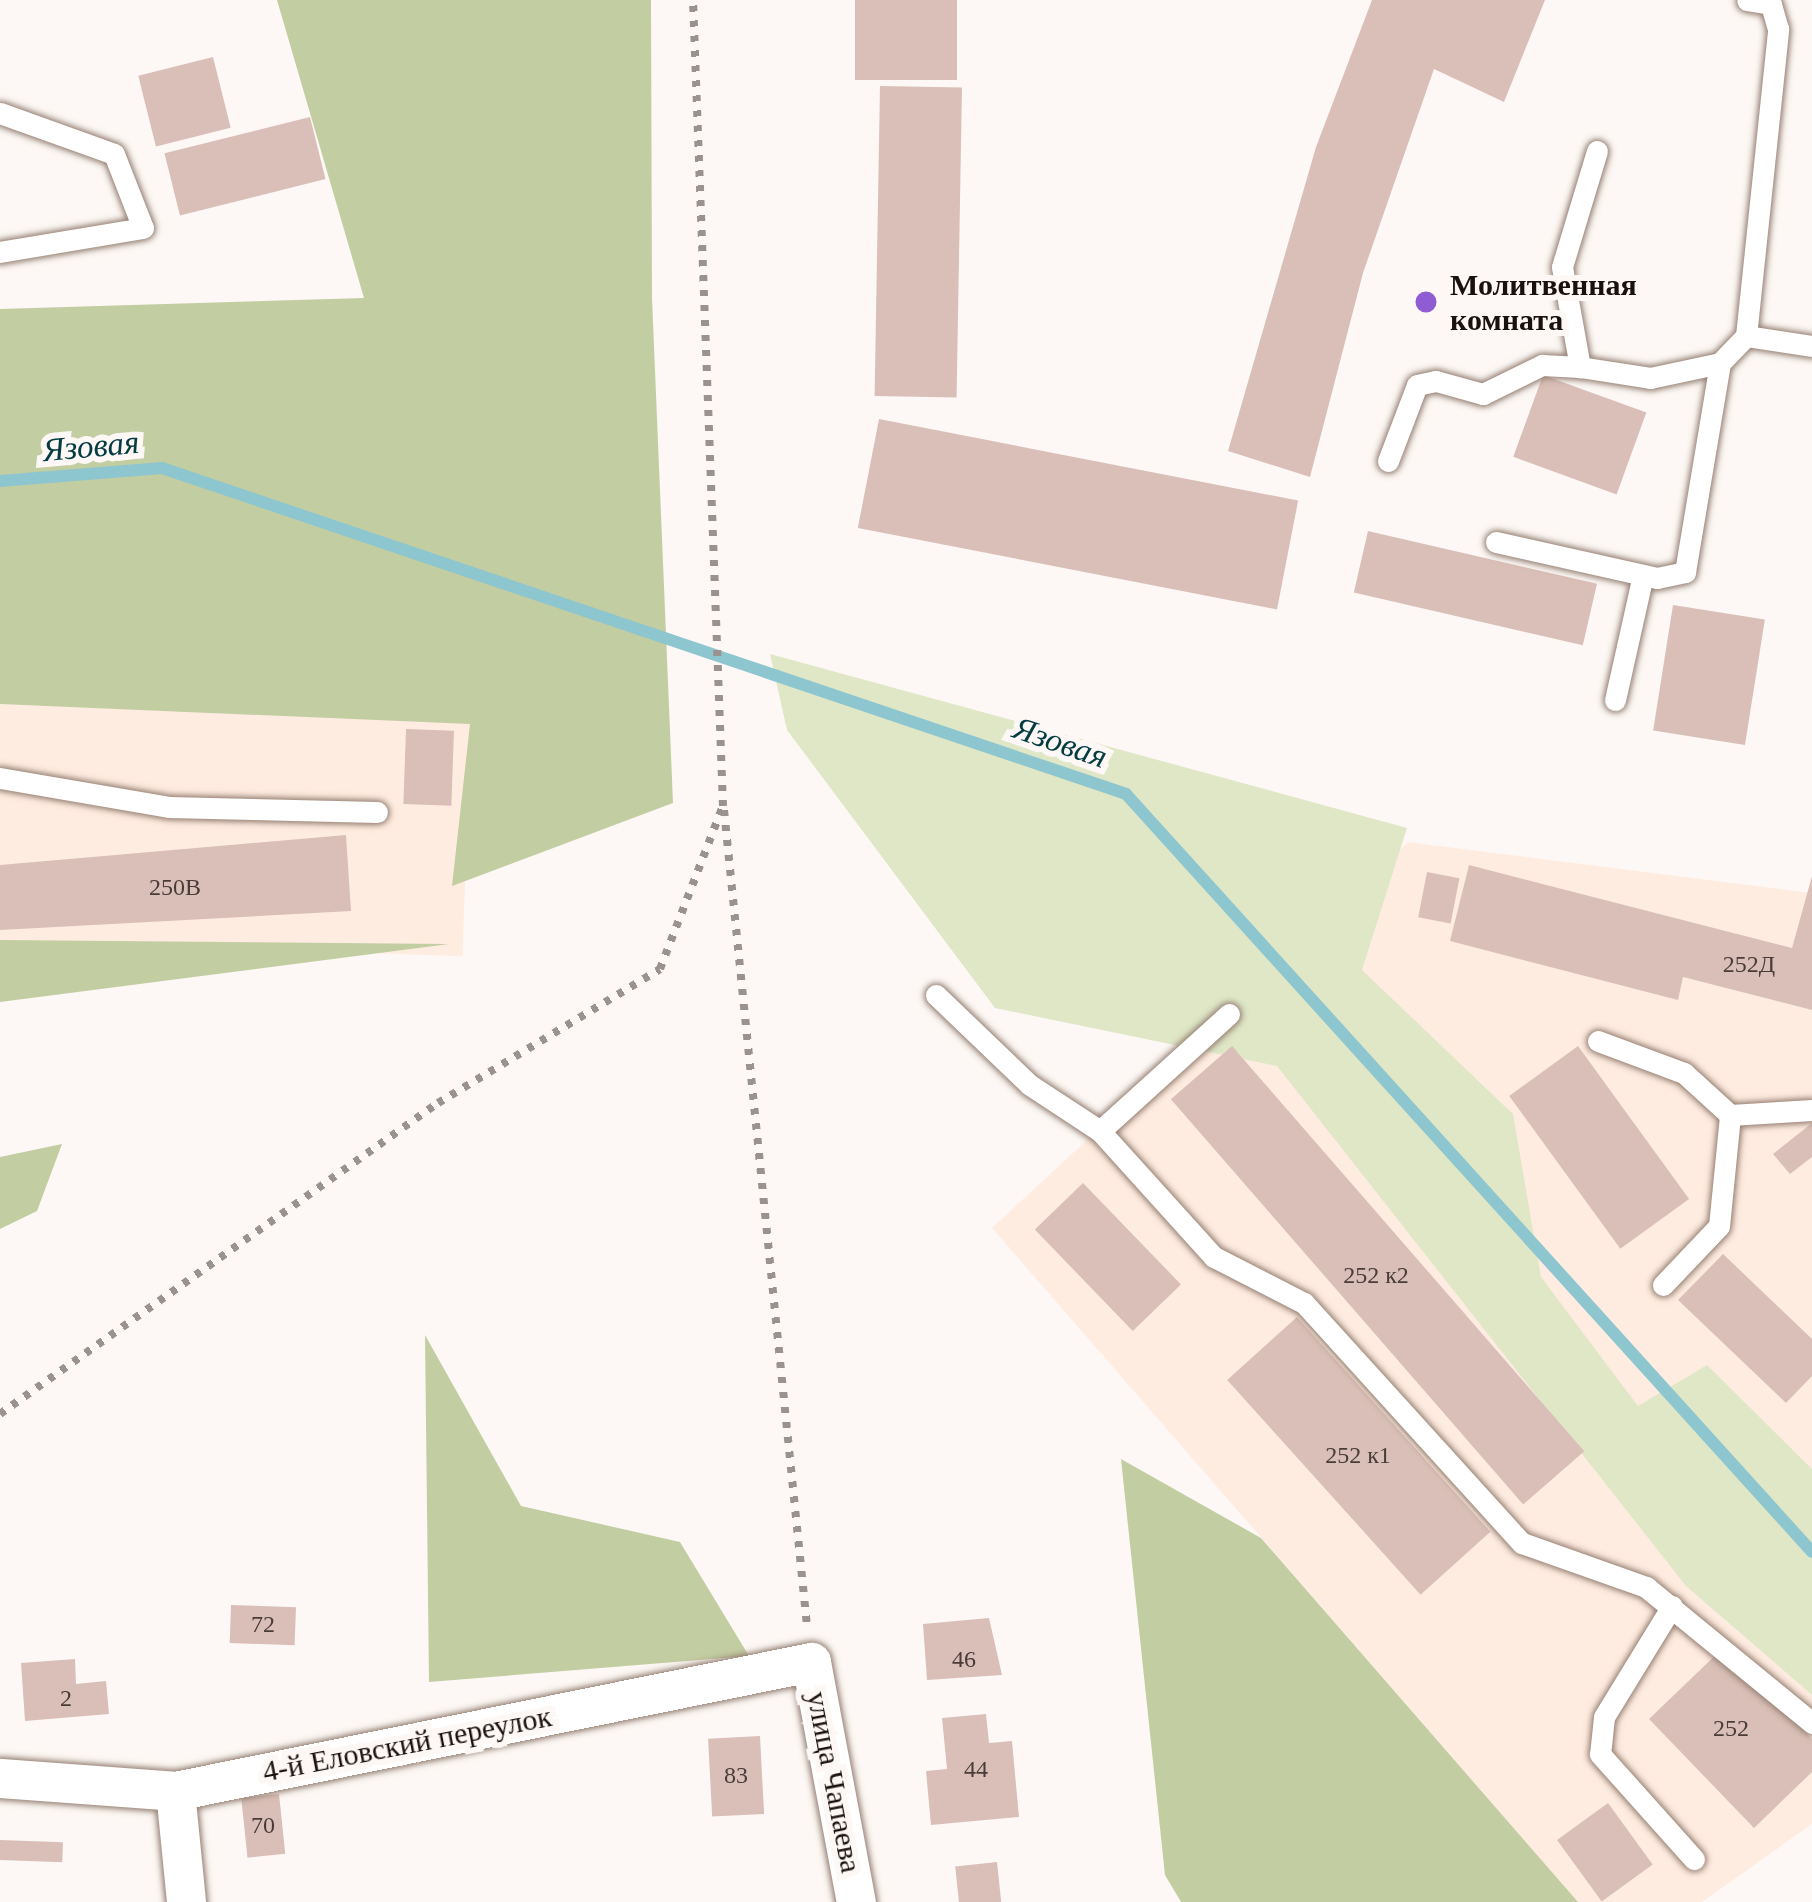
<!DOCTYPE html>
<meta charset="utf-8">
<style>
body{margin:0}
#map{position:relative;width:1812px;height:1902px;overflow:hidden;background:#fdf8f5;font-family:"Times New Roman",serif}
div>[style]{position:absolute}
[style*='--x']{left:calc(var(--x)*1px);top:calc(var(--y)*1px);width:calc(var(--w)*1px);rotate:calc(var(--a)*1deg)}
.built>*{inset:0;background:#ffece1;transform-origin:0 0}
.green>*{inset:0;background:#dfe7c7}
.forest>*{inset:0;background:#c3cda2}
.stream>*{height:12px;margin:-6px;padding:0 6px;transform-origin:6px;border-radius:6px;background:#8dc6ce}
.building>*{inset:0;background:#dabfb8;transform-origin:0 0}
.path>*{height:8px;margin-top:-4px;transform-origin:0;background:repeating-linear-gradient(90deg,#99928f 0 6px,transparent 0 15px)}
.roads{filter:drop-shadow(0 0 3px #968073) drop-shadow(0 0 3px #968073)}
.service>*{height:21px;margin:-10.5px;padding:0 10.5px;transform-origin:10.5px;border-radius:10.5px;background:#fff}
.minor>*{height:39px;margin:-19.5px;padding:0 19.5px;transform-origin:19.5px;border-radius:19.5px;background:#fff}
.dots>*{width:33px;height:33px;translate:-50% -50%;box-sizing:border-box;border:6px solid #fdf8f5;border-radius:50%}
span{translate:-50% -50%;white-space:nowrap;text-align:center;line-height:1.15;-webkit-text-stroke:12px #fdf8f5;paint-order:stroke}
.number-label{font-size:24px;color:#493c38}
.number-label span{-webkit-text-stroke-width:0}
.poi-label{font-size:30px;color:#19110d;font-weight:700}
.left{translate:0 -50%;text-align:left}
.street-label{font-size:30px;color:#19110d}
.water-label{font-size:33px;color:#043c42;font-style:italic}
</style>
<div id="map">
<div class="built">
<i style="left:0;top:704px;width:471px;height:236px;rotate:2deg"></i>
<i style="clip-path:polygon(1408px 842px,1812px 893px,1812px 1824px,1702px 1902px,1578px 1902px,992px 1228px)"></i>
</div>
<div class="green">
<i style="clip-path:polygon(770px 654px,1407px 828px,1362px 970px,1513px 1114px,1541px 1277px,1638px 1406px,1707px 1365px,1812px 1469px,1812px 1695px,1686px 1586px,1277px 1066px,995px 1008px,787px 730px)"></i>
</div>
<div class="forest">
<i style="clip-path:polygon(277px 0,651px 0,652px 298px,673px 803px,452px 886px,470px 724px,0 704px,0 309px,364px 298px)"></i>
<i style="clip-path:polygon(0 940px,449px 944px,0 1002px)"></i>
<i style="clip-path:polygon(62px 1144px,37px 1211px,0 1229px,0 1157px)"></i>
<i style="clip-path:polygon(425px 1335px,521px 1506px,680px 1542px,749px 1656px,429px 1682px)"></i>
<i style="clip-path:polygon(1121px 1459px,1261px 1538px,1578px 1902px,1181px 1902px,1165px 1875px)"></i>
</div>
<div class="stream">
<i style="--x:0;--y:481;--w:163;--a:-4.6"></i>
<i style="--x:162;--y:468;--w:1018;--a:18.68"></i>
<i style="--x:1126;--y:794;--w:1022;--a:47.85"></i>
</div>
<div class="building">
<i style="left:855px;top:0;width:102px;height:80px"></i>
<i style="clip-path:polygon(1372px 0,1545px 0,1504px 102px,1434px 69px,1363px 273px,1310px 477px,1228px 451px,1316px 147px)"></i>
<i style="left:213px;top:57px;width:73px;height:77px;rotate:76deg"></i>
<i style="left:880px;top:86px;width:82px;height:310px;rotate:1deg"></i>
<i style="left:310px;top:117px;width:64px;height:150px;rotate:76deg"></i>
<i style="left:1543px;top:375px;width:110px;height:87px;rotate:20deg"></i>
<i style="left:879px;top:419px;width:427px;height:111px;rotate:11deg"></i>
<i style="left:1368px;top:531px;width:235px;height:63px;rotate:13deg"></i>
<i style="left:1673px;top:605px;width:93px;height:127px;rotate:9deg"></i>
<i style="left:406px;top:729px;width:48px;height:75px;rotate:2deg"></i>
<i style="clip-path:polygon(346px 835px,351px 911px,0 930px,0 865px)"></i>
<i style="clip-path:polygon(1469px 865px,1792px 948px,1812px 876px,1812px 1010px,1683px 977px,1678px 1000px,1450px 941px)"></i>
<i style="left:1427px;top:872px;width:33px;height:46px;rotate:11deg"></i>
<i style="left:1232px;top:1046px;width:537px;height:81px;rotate:49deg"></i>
<i style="left:1578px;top:1046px;width:189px;height:85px;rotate:54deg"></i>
<i style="clip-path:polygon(1812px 1123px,1812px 1157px,1790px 1174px,1773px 1154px)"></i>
<i style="left:1083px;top:1183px;width:141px;height:67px;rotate:46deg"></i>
<i style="clip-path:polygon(1723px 1254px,1812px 1339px,1812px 1376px,1786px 1403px,1678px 1300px)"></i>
<i style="left:1297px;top:1317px;width:289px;height:94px;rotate:48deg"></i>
<i style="left:231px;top:1605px;width:65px;height:38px;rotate:2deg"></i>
<i style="clip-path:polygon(989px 1618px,1002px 1675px,927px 1680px,923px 1624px)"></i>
<i style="clip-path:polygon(1724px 1647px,1812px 1739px,1812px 1772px,1754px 1828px,1649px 1719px)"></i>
<i style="clip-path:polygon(75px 1659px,76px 1684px,106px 1681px,109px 1714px,25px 1721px,21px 1663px)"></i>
<i style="clip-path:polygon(986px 1714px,989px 1743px,1012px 1741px,1019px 1817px,931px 1825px,926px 1771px,947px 1769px,942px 1718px)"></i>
<i style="left:760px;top:1736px;width:78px;height:52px;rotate:87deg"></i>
<i style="left:279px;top:1794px;width:60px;height:38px;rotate:84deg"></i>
<i style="left:1608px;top:1803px;width:76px;height:63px;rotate:54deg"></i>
<i style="left:0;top:1840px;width:63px;height:20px;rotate:2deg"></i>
<i style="left:997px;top:1862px;width:40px;height:42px;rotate:84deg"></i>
</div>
<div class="path">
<i style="--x:724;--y:810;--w:819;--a:84.19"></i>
<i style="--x:0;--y:1414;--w:537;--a:-35.38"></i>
<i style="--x:438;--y:1103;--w:259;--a:-31.1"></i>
<i style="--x:660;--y:969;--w:175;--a:-68.9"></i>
<i style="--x:723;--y:806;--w:807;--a:-92.13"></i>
</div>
<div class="roads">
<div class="service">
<i style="--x:0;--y:113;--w:121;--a:19.8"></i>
<i style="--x:114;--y:154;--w:79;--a:68.6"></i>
<i style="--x:143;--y:228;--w:145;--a:170.5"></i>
<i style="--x:1597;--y:151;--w:121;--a:106.8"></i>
<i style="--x:1562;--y:267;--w:102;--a:79.8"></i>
<i style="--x:1580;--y:367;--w:71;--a:8.9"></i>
<i style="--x:1650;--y:378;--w:72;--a:-12.1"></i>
<i style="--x:1746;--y:336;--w:309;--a:-84"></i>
<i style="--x:1778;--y:29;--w:26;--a:-106"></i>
<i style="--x:1771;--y:4;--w:24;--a:-171"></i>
<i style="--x:1388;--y:461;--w:81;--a:-69.1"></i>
<i style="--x:1417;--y:385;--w:19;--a:-12"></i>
<i style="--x:1436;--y:381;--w:49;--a:15.5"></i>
<i style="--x:1483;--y:394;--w:66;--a:-26.2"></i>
<i style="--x:1542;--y:365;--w:38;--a:3"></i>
<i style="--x:1496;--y:542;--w:165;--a:12.6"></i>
<i style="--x:1657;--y:578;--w:29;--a:-12"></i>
<i style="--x:1685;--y:572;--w:212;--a:-80.5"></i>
<i style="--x:1720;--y:363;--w:37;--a:-46"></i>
<i style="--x:1746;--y:336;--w:67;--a:8.6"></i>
<i style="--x:1615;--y:700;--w:128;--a:-77.4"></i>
<i style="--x:0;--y:778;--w:171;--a:9.7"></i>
<i style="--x:169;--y:807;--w:208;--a:1.4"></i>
<i style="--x:936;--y:995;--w:130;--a:43.8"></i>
<i style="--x:1030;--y:1085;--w:84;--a:33.3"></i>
<i style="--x:1229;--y:1014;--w:174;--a:137.8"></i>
<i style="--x:1100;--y:1131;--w:170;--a:47.9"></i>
<i style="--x:1214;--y:1257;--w:101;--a:27.1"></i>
<i style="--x:1304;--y:1303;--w:324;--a:47.8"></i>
<i style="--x:1522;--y:1543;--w:132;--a:19.5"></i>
<i style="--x:1646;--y:1587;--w:215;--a:39.3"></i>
<i style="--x:1598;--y:1041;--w:92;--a:20.4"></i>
<i style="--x:1684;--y:1073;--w:62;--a:42.4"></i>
<i style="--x:1730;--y:1115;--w:82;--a:-3.5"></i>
<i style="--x:1663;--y:1285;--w:81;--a:-46.5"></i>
<i style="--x:1719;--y:1226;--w:112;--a:-84.3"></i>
<i style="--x:1672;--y:1606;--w:130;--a:121.5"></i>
<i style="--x:1604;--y:1717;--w:37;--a:96"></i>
<i style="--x:1600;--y:1754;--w:141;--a:48.2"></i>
</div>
<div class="minor">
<i style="--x:0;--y:1778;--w:175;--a:4.2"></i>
<i style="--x:175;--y:1791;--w:649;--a:-11.47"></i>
<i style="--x:811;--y:1662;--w:244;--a:79.4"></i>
<i style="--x:175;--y:1791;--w:112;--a:84.3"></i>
</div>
</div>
<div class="dots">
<i style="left:1426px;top:302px;background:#905cd4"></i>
</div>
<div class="number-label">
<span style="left:175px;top:888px">250В</span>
<span style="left:1749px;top:965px">252Д</span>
<span style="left:1376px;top:1276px">252 к2</span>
<span style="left:1358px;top:1456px">252 к1</span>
<span style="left:263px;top:1625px">72</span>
<span style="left:964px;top:1660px">46</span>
<span style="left:66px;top:1699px">2</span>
<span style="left:1731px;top:1729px">252</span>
<span style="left:976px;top:1770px">44</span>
<span style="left:736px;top:1776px">83</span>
<span style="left:263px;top:1826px">70</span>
</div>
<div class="poi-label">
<span class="left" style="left:1450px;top:302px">Молитвенная<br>комната</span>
</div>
<div class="street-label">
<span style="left:407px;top:1744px;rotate:-11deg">4-й Еловский переулок</span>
<span style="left:834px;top:1782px;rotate:79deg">улица Чапаева</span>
</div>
<div class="water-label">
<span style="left:91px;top:447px;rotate:-5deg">Язовая</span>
<span style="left:1060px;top:743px;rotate:19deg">Язовая</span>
</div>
</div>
